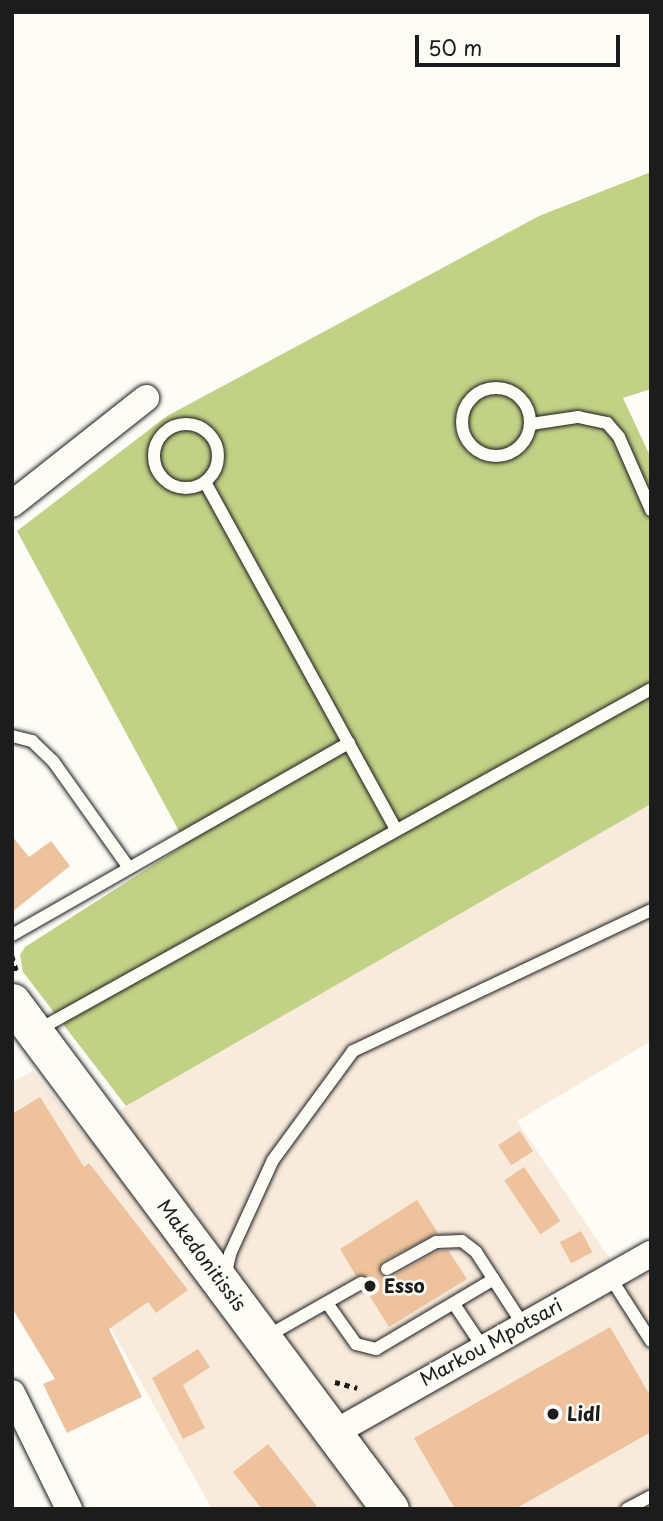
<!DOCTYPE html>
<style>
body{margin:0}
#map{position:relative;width:663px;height:1521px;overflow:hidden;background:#fdfcf7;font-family:"Playpen Sans",sans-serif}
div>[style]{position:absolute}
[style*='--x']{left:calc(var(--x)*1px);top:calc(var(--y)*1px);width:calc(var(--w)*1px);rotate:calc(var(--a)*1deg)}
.built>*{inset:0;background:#f8ebdc}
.green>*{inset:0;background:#c1d185}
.building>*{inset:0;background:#edc29d;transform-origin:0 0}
.path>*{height:4.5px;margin-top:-2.25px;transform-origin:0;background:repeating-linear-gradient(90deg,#1c1c1c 0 5px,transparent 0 10px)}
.roads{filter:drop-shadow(0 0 2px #1c1c1c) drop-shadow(0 0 2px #1c1c1c)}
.service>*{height:12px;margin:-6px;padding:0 6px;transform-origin:6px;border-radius:6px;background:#fdfcf7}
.service>.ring{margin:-6px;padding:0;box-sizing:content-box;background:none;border:12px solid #fdfcf7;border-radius:50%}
.minor>*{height:26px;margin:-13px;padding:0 13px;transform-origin:13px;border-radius:13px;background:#fdfcf7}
.secondary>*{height:37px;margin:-18.5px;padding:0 18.5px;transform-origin:18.5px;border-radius:18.5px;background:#fdfcf7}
.dots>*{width:19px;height:19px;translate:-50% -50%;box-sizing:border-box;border:4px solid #fdfcf7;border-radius:50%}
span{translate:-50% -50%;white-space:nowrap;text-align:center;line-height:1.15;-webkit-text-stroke:5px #fdfcf7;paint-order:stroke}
.street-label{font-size:19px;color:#1c1c1c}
.poi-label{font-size:19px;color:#1c1c1c;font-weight:700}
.left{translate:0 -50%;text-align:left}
.frame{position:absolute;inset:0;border:14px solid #1c1c1c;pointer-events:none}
.scale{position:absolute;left:415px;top:35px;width:205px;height:32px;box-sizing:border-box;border:4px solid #1c1c1c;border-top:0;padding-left:9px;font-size:21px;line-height:24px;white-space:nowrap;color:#1c1c1c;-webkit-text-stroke:5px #fdfcf7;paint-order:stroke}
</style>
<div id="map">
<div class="built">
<i style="clip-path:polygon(651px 804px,651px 1041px,517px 1121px,627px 1284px,651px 1272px,651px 1509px,212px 1509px,26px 1177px,12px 1185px,12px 1082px,33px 1071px,84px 1135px,126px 1106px)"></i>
</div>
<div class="green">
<i style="clip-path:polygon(651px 172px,651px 389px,623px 398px,651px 458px,651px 804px,126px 1106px,23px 972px,20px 955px,25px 947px,186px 844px,17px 531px,167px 416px,539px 216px)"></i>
</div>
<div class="building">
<i style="clip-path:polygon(12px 836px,29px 857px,51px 841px,70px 866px,12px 912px)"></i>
<i style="clip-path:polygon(40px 1097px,84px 1167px,89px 1163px,188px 1290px,156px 1313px,148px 1302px,109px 1329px,142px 1397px,67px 1433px,43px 1384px,55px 1379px,12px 1308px,12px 1114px)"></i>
<i style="left:520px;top:1131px;width:24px;height:26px;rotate:57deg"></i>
<i style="left:524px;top:1167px;width:65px;height:24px;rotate:56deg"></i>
<i style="clip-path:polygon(417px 1200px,438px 1233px,383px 1261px,380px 1274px,391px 1277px,438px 1251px,448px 1250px,467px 1279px,389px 1327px,366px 1290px,368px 1278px,356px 1276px,340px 1249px)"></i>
<i style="left:581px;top:1231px;width:24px;height:24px;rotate:62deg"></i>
<i style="clip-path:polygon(610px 1327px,651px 1397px,651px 1432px,515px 1509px,455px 1509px,414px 1438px)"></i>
<i style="clip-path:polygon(198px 1349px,210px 1367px,183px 1385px,205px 1428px,183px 1439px,152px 1378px)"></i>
<i style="clip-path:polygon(268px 1444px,319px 1509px,262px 1509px,233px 1472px)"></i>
</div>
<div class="path">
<i style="--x:12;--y:956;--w:17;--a:73"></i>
<i style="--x:335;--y:1382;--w:23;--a:15"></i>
</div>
<div class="roads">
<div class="service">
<i class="ring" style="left:462px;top:388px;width:56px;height:56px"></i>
<i class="ring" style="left:154px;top:424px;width:52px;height:52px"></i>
<i style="--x:531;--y:424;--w:48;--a:-8.5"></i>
<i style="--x:578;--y:417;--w:30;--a:12"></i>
<i style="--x:607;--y:423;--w:18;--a:49"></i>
<i style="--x:619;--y:437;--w:80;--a:66.3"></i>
<i style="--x:205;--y:482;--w:397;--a:61.2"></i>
<i style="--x:12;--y:736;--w:21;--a:14"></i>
<i style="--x:32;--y:741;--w:29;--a:44"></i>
<i style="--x:53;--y:761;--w:131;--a:54.6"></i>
<i style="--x:12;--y:935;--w:388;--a:-29.7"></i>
<i style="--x:38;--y:1030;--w:701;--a:-29.09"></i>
<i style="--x:387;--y:1269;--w:56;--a:-28.9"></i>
<i style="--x:436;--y:1242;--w:26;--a:-2"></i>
<i style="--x:462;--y:1241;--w:18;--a:38"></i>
<i style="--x:476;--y:1252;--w:85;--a:57.1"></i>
<i style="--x:610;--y:1277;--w:76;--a:57.4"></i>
<i style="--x:225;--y:1278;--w:25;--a:-78"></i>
<i style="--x:230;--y:1254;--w:103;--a:-65.4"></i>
<i style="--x:273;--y:1160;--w:135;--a:-53.7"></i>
<i style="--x:353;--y:1051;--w:330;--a:-25.3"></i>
<i style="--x:327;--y:1303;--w:50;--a:54.7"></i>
<i style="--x:356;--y:1344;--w:21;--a:14"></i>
<i style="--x:376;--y:1349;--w:137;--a:-30.7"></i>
<i style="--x:454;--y:1304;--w:50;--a:56.3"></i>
<i style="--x:264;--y:1338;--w:112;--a:-29.6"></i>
<i style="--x:627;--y:1509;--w:27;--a:-28"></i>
</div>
<div class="minor">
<i style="--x:12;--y:504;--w:171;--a:-38.3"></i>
<i style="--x:12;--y:1393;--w:129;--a:63.8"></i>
<i style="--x:334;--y:1433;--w:364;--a:-29.5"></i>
</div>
<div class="secondary">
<i style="--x:12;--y:1002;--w:632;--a:53.29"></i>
</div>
</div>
<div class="dots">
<i style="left:370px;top:1286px;background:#1c1c1c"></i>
<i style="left:553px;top:1414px;background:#1c1c1c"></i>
</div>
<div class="street-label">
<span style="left:202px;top:1255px;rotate:53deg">Makedonitissis</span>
<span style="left:491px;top:1342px;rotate:-29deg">Markou Mpotsari</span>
</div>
<div class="poi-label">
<span class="left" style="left:384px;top:1286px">Esso</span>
<span class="left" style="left:567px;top:1414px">Lidl</span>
</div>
<div class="frame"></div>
<div class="scale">50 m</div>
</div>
